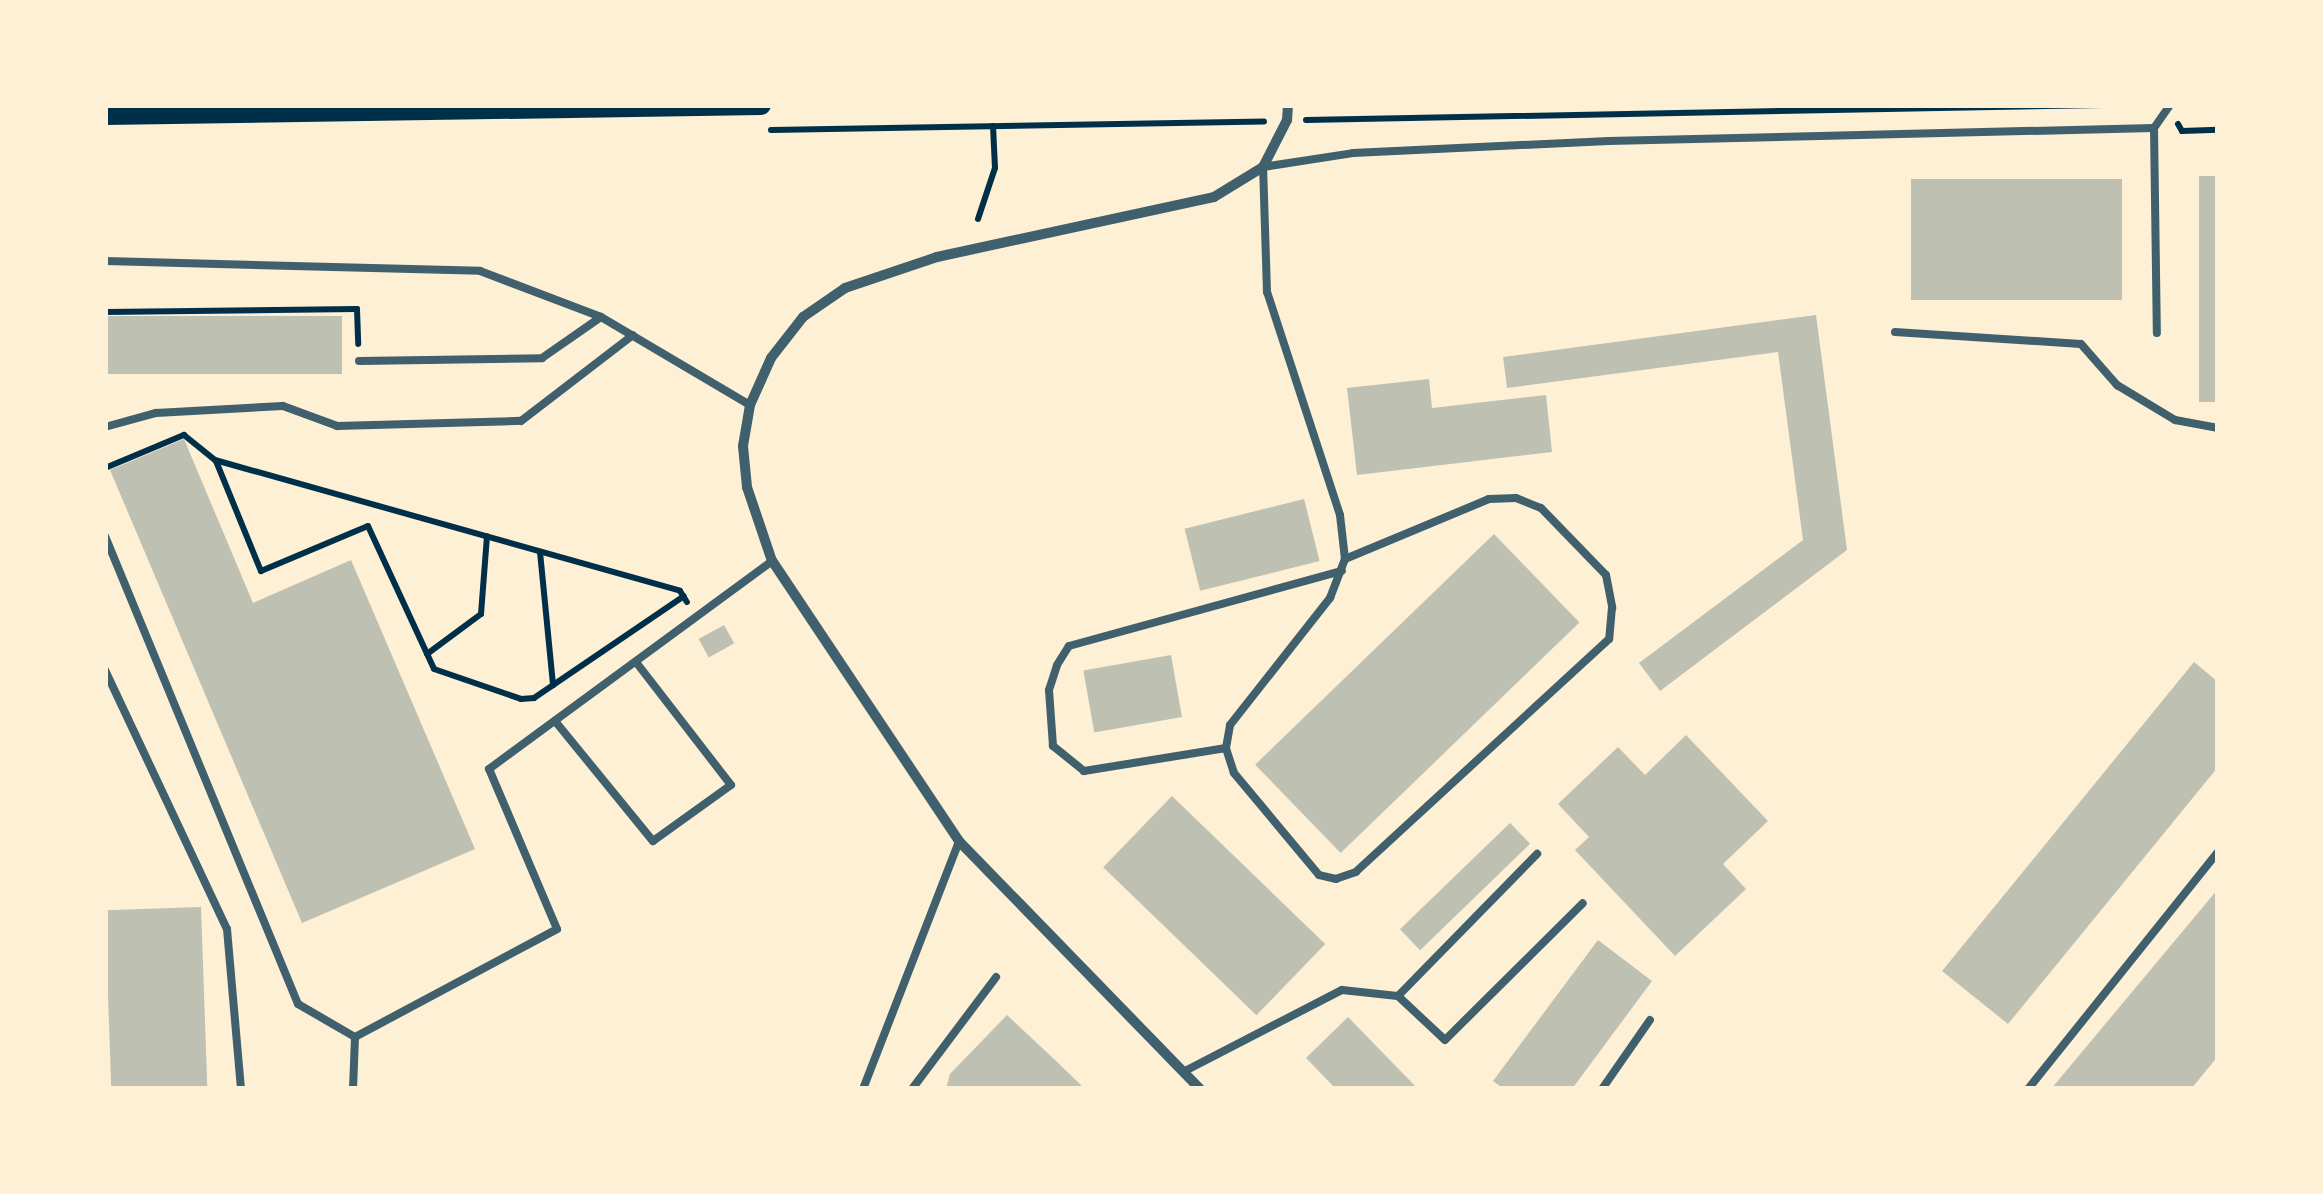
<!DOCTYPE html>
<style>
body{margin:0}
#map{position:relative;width:2323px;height:1194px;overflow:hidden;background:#fdf0d5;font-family:"Libre Baskerville",serif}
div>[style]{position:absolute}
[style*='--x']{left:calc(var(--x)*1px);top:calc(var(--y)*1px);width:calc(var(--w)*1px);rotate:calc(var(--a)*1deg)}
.building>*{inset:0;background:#bec0b2;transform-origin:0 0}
.path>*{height:6px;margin:-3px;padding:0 3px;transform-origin:3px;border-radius:3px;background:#003049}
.service>*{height:8px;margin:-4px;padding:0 4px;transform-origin:4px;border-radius:4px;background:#3f606c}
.minor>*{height:10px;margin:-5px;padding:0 5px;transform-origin:5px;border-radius:5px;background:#3f606c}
.secondary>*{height:20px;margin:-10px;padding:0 10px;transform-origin:10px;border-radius:10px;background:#003049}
span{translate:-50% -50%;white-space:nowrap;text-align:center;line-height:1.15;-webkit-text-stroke:10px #fdf0d5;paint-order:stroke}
.frame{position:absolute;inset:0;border:108px solid #fdf0d5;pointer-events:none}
</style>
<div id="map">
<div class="building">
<i style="left:2199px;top:176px;width:19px;height:226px"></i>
<i style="left:2122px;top:179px;width:121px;height:211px;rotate:90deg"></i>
<i style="clip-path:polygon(1816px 315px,1847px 550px,1660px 691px,1639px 663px,1803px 540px,1778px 352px,1507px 388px,1503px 357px)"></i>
<i style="left:342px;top:316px;width:58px;height:237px;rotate:90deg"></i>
<i style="clip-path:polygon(1429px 379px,1432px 408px,1546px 395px,1552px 452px,1357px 475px,1347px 388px)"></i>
<i style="clip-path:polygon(184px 439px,253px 603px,351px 560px,475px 849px,302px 923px,110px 470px)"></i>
<i style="left:1304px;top:499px;width:64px;height:123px;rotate:76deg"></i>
<i style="left:1494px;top:534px;width:123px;height:332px;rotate:46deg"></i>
<i style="left:724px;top:625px;width:21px;height:29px;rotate:61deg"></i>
<i style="left:1171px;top:655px;width:63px;height:89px;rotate:80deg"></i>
<i style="clip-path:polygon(2194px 662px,2218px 682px,2218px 767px,2008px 1024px,1942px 971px)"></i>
<i style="clip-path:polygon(1686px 735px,1768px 821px,1723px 864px,1746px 889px,1675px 956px,1575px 850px,1589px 837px,1558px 804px,1618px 747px,1645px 775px)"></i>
<i style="left:1172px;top:796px;width:213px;height:99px;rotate:44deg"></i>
<i style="left:1510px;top:823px;width:29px;height:153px;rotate:46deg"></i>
<i style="clip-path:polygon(2218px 889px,2218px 1056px,2191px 1089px,2051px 1089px)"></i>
<i style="left:201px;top:907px;width:182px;height:96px;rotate:88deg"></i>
<i style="clip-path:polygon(1598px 940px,1652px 981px,1572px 1089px,1504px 1089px,1493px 1081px)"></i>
<i style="clip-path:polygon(1007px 1015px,1054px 1059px,1085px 1089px,946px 1089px,950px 1074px)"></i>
<i style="clip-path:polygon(1348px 1017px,1418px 1089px,1336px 1089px,1306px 1058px)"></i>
</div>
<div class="path">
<i style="--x:1306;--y:120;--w:797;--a:-1.08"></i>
<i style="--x:2178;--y:124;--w:8;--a:60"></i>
<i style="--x:2182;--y:131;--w:36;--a:-2"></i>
<i style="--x:771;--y:130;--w:493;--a:-1"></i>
<i style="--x:978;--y:219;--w:54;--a:-71.6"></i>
<i style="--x:995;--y:168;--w:42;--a:-92.7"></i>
<i style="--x:105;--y:312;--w:252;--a:-0.7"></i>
<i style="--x:357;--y:309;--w:35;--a:88"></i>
<i style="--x:216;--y:461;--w:119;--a:67.8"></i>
<i style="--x:261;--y:571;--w:116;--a:-22.8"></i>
<i style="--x:368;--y:526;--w:157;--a:65.2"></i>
<i style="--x:434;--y:669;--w:92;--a:19"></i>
<i style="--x:521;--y:699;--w:13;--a:-4"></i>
<i style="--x:534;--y:698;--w:181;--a:-34.2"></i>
<i style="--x:105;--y:468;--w:86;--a:-22.7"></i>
<i style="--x:184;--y:435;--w:40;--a:39"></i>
<i style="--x:215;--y:460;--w:483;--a:15.7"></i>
<i style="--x:680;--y:591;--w:13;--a:58"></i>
<i style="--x:540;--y:552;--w:134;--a:84.4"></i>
<i style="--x:427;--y:654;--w:67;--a:-36.5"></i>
<i style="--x:481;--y:614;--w:78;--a:-85.6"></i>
</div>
<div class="service">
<i style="--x:2154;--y:128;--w:28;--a:-55"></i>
<i style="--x:105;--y:261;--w:375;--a:1.5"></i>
<i style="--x:480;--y:271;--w:129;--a:20.8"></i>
<i style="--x:601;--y:317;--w:173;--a:30.6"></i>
<i style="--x:1895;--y:332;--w:186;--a:3.7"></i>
<i style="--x:2081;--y:344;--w:55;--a:48.7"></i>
<i style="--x:2117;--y:385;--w:68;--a:31.1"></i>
<i style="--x:2175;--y:420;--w:44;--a:10.5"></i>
<i style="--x:359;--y:361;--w:183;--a:-0.9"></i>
<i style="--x:542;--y:358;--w:72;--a:-34.8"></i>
<i style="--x:105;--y:427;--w:53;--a:-15.4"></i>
<i style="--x:156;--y:413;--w:127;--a:-3.2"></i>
<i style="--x:283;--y:406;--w:58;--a:20.3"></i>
<i style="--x:337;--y:426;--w:184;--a:-1.6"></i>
<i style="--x:521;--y:421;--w:141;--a:-37.5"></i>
<i style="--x:105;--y:536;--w:506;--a:67.59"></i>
<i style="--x:298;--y:1004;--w:66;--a:30.1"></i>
<i style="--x:1345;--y:559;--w:156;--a:-22.6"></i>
<i style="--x:1489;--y:499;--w:27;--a:-2"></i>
<i style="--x:1516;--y:498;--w:27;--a:22"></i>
<i style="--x:1541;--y:508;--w:93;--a:45.9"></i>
<i style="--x:1606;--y:575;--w:33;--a:79"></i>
<i style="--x:1612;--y:607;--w:32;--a:95"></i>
<i style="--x:1609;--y:639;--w:344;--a:137.4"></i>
<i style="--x:1356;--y:872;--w:21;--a:161"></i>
<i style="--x:1336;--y:879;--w:17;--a:-167"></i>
<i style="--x:1319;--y:875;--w:133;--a:-129.8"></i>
<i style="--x:1234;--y:773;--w:26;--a:-108"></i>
<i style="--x:1226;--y:748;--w:23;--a:-80"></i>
<i style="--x:1230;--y:725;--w:162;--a:-51.8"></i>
<i style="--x:1330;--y:598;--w:42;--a:-69"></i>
<i style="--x:1345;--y:559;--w:44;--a:-96.5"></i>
<i style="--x:1340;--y:515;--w:235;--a:-108.1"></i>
<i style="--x:1267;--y:292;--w:125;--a:-91.8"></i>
<i style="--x:1263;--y:167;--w:91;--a:-8.8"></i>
<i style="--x:1353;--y:153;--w:256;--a:-2.7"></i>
<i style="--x:1609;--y:141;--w:545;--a:-1.37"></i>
<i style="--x:2154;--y:128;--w:205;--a:89.2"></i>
<i style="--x:105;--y:670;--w:286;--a:64.8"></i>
<i style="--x:227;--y:929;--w:161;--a:85"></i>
<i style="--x:555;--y:721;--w:155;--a:50.8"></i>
<i style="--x:653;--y:841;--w:96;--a:-35.7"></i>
<i style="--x:731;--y:785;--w:155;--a:-127.7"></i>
<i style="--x:1226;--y:748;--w:144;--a:170.8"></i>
<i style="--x:1084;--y:771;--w:40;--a:-141"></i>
<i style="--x:1053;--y:746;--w:56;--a:-94.1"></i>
<i style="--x:1049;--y:690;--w:26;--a:-72"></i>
<i style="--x:1057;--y:665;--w:22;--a:-58"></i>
<i style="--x:1069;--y:646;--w:283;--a:-15.4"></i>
<i style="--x:1398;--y:996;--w:199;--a:-45.6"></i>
<i style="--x:1183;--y:1072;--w:179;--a:-27.3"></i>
<i style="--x:1342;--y:990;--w:56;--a:6.1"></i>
<i style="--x:1398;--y:996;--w:64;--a:43.1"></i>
<i style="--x:1445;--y:1040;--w:194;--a:-44.8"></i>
<i style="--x:353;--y:1089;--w:52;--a:-87.8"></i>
<i style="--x:355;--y:1037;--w:229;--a:-28.1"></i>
<i style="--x:557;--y:929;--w:174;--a:-113"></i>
<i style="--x:489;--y:769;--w:351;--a:-36.3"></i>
<i style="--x:863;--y:1089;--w:266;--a:-68.8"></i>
<i style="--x:912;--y:1089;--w:140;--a:-53.1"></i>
<i style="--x:1602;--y:1089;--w:84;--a:-55.2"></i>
<i style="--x:2028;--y:1089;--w:304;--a:-51.3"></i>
</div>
<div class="minor">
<i style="--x:1200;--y:1089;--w:346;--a:-134.2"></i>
<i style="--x:959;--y:841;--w:337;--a:-123.7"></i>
<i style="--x:772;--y:561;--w:78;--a:-108.7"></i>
<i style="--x:747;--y:487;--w:41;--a:-95.6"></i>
<i style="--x:743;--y:446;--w:42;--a:-80.3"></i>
<i style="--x:750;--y:405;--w:51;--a:-65.9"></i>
<i style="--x:771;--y:358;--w:52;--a:-52"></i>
<i style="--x:803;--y:317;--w:51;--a:-34.6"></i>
<i style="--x:845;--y:288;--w:97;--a:-18.6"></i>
<i style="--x:937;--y:257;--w:283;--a:-12.2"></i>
<i style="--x:1214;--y:197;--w:57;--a:-31.5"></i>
<i style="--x:1263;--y:167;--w:53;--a:-62.9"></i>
<i style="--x:1287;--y:120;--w:15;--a:-86"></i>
</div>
<div class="secondary">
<i style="--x:105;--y:115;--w:656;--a:-0.87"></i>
</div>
<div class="frame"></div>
</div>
